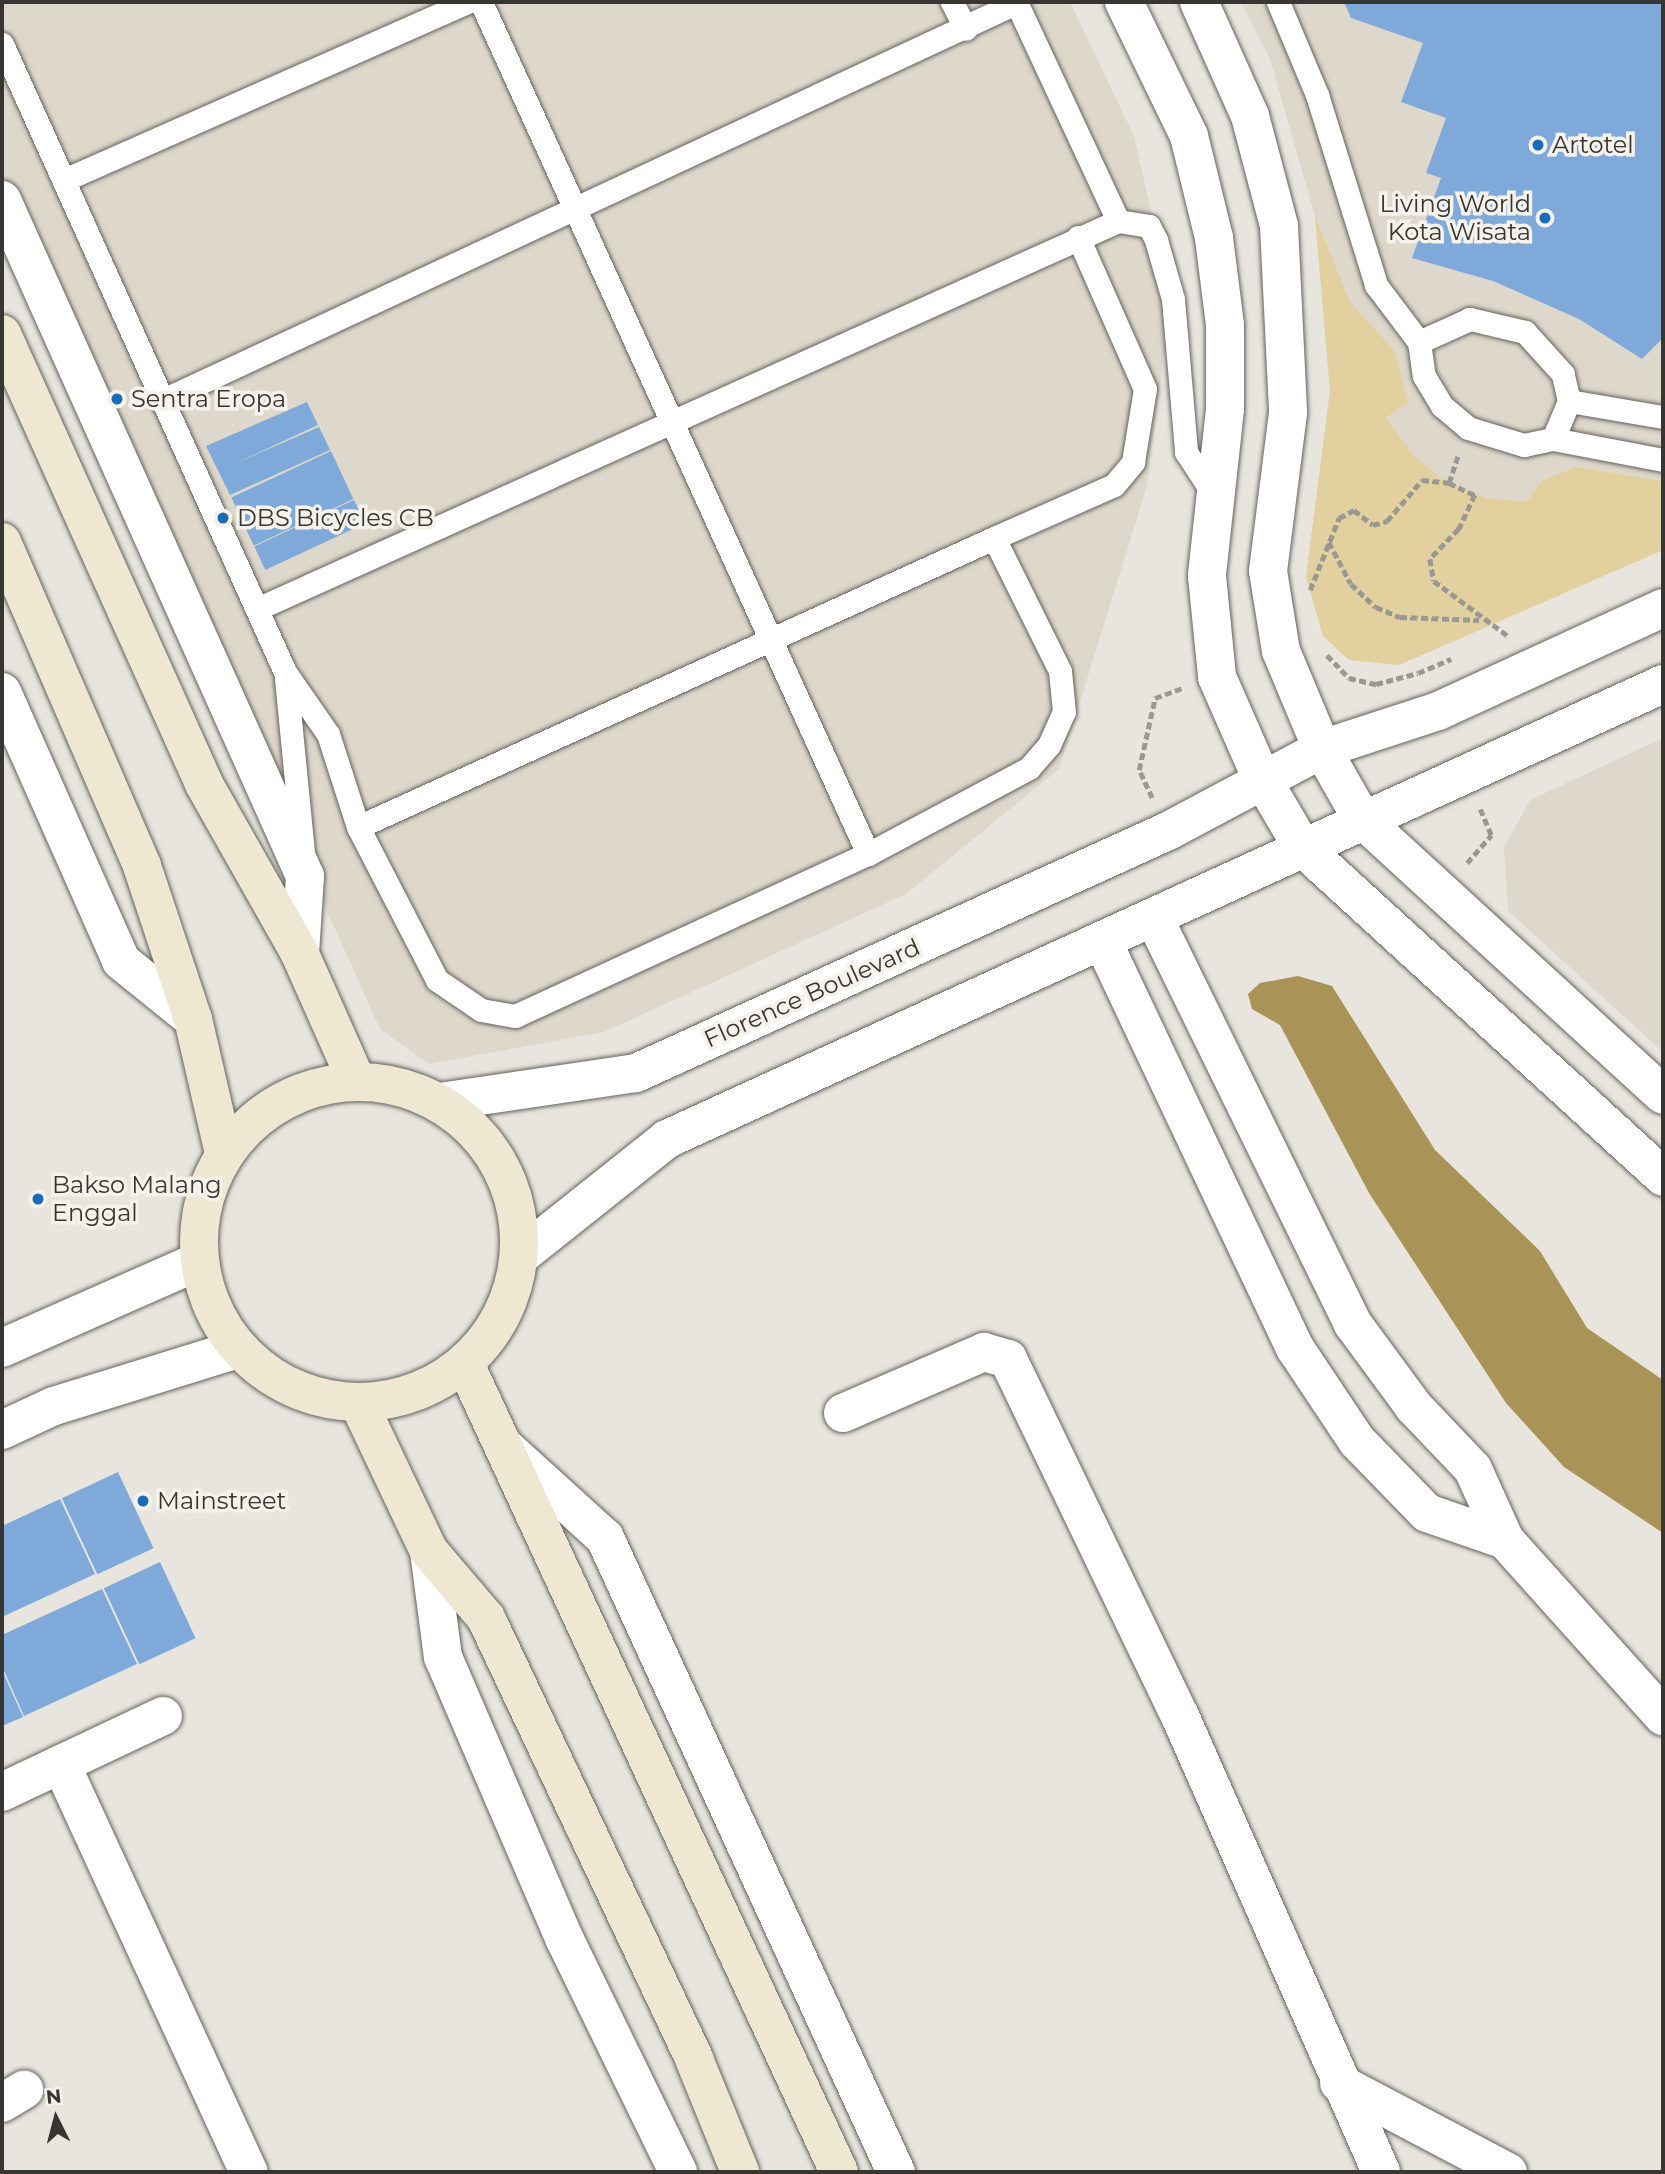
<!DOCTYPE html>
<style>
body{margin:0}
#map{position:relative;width:1665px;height:2174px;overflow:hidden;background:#e7e5de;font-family:Montserrat,sans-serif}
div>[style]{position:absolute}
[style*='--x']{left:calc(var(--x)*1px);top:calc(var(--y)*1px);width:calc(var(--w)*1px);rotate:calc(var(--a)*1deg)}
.built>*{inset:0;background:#ddd8cb}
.green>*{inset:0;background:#e3d09f}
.water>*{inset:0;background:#a99356}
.building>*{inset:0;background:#7ea9d9;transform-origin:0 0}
.path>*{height:4.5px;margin-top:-2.25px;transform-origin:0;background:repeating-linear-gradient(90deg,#9a9893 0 7px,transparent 0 10.5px)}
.roads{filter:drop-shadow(0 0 2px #64625d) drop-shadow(0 0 2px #64625d)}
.lane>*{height:23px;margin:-11.5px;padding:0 11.5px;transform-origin:11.5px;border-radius:11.5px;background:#fff}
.street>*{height:38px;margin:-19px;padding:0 19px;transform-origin:19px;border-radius:19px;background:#fff}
.secondary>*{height:38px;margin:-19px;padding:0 19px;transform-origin:19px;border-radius:19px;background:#eee7d1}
.secondary>.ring{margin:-19px;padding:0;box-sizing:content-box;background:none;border:38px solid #eee7d1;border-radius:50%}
.dots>*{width:19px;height:19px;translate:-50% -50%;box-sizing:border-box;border:4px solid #f4f2eb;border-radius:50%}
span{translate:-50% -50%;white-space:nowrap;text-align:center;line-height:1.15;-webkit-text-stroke:7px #f4f2eb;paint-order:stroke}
.poi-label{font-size:24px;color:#373633}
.left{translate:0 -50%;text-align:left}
.right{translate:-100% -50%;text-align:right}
.street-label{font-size:24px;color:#373633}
.frame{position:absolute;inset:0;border:4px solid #373633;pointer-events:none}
.north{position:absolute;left:21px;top:2083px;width:70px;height:70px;-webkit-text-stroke:5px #f4f2eb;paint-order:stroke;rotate:354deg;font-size:19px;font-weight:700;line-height:28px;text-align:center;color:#373633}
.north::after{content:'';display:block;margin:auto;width:24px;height:32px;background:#373633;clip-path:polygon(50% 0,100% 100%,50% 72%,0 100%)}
</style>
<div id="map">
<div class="built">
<i style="clip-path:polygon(2px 2px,1070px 2px,1134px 136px,1171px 301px,1147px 486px,1059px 769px,906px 894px,604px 1032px,429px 1064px,380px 1029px,2px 187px)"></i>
<i style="clip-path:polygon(1241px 2px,1663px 2px,1663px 550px,1399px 665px,1349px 660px,1323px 636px,1306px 577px,1330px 391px,1315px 216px,1270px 59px)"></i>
<i style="clip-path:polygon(1663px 738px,1663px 1052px,1508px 911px,1504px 847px,1530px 800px)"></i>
</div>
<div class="green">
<i style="clip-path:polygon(1315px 216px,1350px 302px,1394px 350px,1408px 402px,1386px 418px,1413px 455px,1443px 480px,1486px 498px,1527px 502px,1541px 481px,1576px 467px,1663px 481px,1663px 550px,1399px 665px,1349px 660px,1323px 636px,1306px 577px,1330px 391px)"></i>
</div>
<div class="water">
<i style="clip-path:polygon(1298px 976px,1332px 986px,1435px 1150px,1540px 1251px,1587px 1328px,1663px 1380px,1663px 1533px,1564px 1467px,1506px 1403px,1369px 1193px,1280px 1025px,1252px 1009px,1248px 994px,1260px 983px)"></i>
</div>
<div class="building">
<i style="clip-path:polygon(1344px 2px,1663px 2px,1663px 338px,1642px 359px,1579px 319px,1493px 281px,1412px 258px,1441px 178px,1426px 173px,1446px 118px,1401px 102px,1423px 43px,1351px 18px)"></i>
<i style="clip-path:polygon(307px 402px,318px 425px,234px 464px,319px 427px,330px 450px,230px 495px,206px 446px)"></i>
<i style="left:331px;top:451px;width:53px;height:110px;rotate:65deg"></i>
<i style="left:354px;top:500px;width:26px;height:110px;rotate:65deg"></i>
<i style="left:118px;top:1472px;width:84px;height:62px;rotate:65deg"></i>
<i style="clip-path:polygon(60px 1499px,95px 1574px,2px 1617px,2px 1526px)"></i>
<i style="left:160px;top:1562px;width:84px;height:62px;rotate:65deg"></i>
<i style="clip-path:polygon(102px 1589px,137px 1664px,24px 1716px,2px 1666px,2px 1635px)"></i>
<i style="clip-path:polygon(2px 1670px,23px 1717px,2px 1726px)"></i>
</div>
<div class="path">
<i style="--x:1449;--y:483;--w:29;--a:25"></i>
<i style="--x:1475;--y:495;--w:38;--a:115"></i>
<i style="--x:1459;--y:529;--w:42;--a:134"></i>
<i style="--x:1430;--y:559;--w:22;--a:80"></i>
<i style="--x:1434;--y:581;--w:92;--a:36.6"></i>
<i style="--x:1329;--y:542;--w:47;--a:62.4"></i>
<i style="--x:1351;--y:584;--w:34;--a:43"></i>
<i style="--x:1376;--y:607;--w:26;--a:23"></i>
<i style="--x:1400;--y:617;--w:79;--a:2.2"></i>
<i style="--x:1310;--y:590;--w:78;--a:-68.1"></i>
<i style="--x:1339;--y:518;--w:17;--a:-28"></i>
<i style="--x:1354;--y:510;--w:24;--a:38"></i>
<i style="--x:1373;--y:525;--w:15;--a:-16"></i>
<i style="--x:1387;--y:521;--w:54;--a:-49.5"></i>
<i style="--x:1422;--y:480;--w:27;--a:6"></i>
<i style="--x:1449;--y:483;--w:29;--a:-72"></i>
<i style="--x:1327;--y:655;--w:32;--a:46"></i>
<i style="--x:1349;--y:678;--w:28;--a:13"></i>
<i style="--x:1376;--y:684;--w:43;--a:-14.7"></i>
<i style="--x:1418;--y:673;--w:36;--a:-23"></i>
<i style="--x:1152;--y:798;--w:31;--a:-115"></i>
<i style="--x:1139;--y:770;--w:74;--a:-77.5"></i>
<i style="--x:1155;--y:698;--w:30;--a:-20"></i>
<i style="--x:1467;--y:863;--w:37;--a:-49"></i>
<i style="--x:1491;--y:835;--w:28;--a:-113"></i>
</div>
<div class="roads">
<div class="lane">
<i style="--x:481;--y:2;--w:936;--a:65.57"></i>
<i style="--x:952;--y:2;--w:30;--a:63"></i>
<i style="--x:1278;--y:2;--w:101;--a:67.2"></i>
<i style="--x:1317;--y:95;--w:199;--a:72.7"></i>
<i style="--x:1376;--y:285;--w:71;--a:53"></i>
<i style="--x:1017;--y:4;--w:239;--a:65"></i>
<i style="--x:2;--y:44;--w:689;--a:65.74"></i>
<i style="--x:285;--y:672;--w:75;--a:55.3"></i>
<i style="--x:328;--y:734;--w:98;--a:72.1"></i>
<i style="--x:358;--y:827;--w:172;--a:62.7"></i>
<i style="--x:437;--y:980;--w:53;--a:34.3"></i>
<i style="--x:481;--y:1010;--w:35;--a:10"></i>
<i style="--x:515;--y:1016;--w:388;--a:-24.7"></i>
<i style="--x:868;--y:854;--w:183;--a:-28.1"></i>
<i style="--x:1029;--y:768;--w:30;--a:-49"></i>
<i style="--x:1049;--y:745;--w:36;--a:-66"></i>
<i style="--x:1064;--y:712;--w:41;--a:-95.6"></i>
<i style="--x:1060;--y:671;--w:148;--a:-116.4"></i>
<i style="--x:994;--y:538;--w:131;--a:-23.8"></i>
<i style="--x:1114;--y:485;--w:30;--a:-50"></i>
<i style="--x:1133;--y:462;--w:74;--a:-80.7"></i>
<i style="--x:1145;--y:389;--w:166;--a:-113.8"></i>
<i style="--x:64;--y:180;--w:441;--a:-23.8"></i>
<i style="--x:161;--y:401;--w:945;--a:-24.97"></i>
<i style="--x:1569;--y:401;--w:95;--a:9.7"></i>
<i style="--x:1553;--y:439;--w:41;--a:-67.2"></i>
<i style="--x:1569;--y:401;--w:28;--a:-103"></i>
<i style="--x:1563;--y:374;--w:57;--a:-132.1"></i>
<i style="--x:1525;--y:332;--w:57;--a:-166.7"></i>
<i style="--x:1470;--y:319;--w:56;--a:155.7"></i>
<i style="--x:1419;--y:342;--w:34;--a:82"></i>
<i style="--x:1424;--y:376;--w:35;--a:59"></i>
<i style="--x:1442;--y:406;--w:34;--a:40"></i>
<i style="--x:1468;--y:428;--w:59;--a:16.9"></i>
<i style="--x:1524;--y:445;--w:30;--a:-12"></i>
<i style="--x:1553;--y:439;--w:112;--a:10.8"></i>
<i style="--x:259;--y:608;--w:942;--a:-24.25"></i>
<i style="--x:1118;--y:221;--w:31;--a:9"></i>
<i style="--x:1149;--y:226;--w:16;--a:63"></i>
<i style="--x:1156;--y:240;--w:61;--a:73.9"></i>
<i style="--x:1173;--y:299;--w:154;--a:85.1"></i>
<i style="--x:1186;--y:452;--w:51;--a:56.9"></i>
<i style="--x:286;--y:679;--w:175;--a:84.4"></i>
<i style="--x:358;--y:827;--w:699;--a:-24.44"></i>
</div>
<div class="street">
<i style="--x:1124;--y:2;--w:149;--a:64.1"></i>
<i style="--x:1189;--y:136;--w:105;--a:76.2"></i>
<i style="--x:1214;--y:238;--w:88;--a:82.8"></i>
<i style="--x:1225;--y:325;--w:84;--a:90"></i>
<i style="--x:1225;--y:409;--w:168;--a:96.2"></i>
<i style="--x:1207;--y:576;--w:101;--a:84.3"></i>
<i style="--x:1217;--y:677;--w:109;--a:66.3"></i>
<i style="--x:1261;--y:777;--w:81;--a:59.6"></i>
<i style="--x:1302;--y:847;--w:489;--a:42.4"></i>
<i style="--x:1199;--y:2;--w:125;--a:65.9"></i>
<i style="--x:1250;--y:116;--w:114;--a:75.2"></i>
<i style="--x:1279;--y:226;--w:187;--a:87.2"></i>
<i style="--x:1288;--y:413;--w:159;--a:97.2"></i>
<i style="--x:1268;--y:571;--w:81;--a:80.8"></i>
<i style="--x:1281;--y:651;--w:106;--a:67.3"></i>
<i style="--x:1322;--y:749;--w:81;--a:60.3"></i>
<i style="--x:1362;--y:819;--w:408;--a:42.5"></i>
<i style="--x:2;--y:200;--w:741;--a:65.86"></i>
<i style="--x:305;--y:876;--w:78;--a:93.7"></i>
<i style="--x:2;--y:692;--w:294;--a:66.1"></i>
<i style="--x:121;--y:961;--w:92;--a:38.9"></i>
<i style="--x:1103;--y:942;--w:449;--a:64.7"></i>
<i style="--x:1295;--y:1348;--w:112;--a:56.3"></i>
<i style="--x:1357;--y:1441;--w:100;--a:45.8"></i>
<i style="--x:1427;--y:1513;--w:83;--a:19.1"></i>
<i style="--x:1505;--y:1540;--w:78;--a:-114.3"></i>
<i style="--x:1473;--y:1469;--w:86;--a:-133.6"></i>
<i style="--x:1414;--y:1407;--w:103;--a:-126.3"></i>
<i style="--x:1353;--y:1324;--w:452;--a:-116.1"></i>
<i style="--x:440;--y:1102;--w:198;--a:-8.4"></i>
<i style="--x:636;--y:1073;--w:584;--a:-24.46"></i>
<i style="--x:1168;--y:831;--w:174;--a:-28"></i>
<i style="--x:1322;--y:749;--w:122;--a:-18.1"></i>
<i style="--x:1438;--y:711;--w:247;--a:-24.6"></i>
<i style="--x:520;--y:1256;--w:188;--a:-38.5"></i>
<i style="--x:667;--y:1139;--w:1095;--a:-24.55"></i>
<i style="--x:2;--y:1348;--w:215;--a:-23.8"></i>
<i style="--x:843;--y:1413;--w:154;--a:-23.4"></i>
<i style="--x:984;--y:1352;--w:25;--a:16"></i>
<i style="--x:1008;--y:1359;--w:396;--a:64.3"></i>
<i style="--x:1180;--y:1716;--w:498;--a:66.2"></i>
<i style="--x:2;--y:1430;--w:57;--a:-24.8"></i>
<i style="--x:54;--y:1406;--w:193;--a:-17.2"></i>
<i style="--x:505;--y:1447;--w:135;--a:42.3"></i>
<i style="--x:605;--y:1538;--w:698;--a:65.35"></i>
<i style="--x:1505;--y:1540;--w:237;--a:48.1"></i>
<i style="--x:429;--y:1551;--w:107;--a:82.5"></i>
<i style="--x:443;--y:1657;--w:308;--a:66.7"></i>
<i style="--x:565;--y:1940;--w:258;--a:64"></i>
<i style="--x:61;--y:1764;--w:449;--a:65.3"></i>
<i style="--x:2;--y:1792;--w:178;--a:-25.3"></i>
<i style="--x:1339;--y:2083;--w:191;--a:27.8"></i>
<i style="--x:2;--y:2103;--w:26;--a:-31"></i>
</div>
<div class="secondary">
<i style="--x:2;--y:334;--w:493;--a:65.8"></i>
<i style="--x:204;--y:784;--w:195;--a:60.5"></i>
<i style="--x:300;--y:954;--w:138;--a:66"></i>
<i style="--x:2;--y:542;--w:353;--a:66.6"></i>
<i style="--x:142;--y:866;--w:161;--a:71.6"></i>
<i style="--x:193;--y:1019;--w:133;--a:77"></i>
<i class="ring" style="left:199px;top:1082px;width:282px;height:282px"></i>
<i style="--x:465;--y:1364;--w:890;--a:65.16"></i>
<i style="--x:360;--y:1406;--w:161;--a:64.6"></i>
<i style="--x:429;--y:1551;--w:88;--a:49.6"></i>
<i style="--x:486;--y:1618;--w:488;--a:64.7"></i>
<i style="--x:694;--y:2059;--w:122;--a:67.8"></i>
</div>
</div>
<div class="dots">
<i style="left:1538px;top:145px;background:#1a6cba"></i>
<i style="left:1545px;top:218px;background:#1a6cba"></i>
<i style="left:117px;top:399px;background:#1a6cba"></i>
<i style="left:223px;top:518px;background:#1a6cba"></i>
<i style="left:38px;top:1199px;background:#1a6cba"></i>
<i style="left:143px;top:1501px;background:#1a6cba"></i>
</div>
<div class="poi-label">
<span class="left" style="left:1552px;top:145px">Artotel</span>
<span class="right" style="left:1531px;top:218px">Living World<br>Kota Wisata</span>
<span class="left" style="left:131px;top:399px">Sentra Eropa</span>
<span class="left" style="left:237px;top:518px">DBS Bicycles CB</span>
<span class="left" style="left:52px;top:1199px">Bakso Malang<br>Enggal</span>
<span class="left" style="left:157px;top:1501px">Mainstreet</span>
</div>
<div class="street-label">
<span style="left:812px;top:993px;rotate:-24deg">Florence Boulevard</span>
</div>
<div class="frame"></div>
<div class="north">N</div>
</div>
